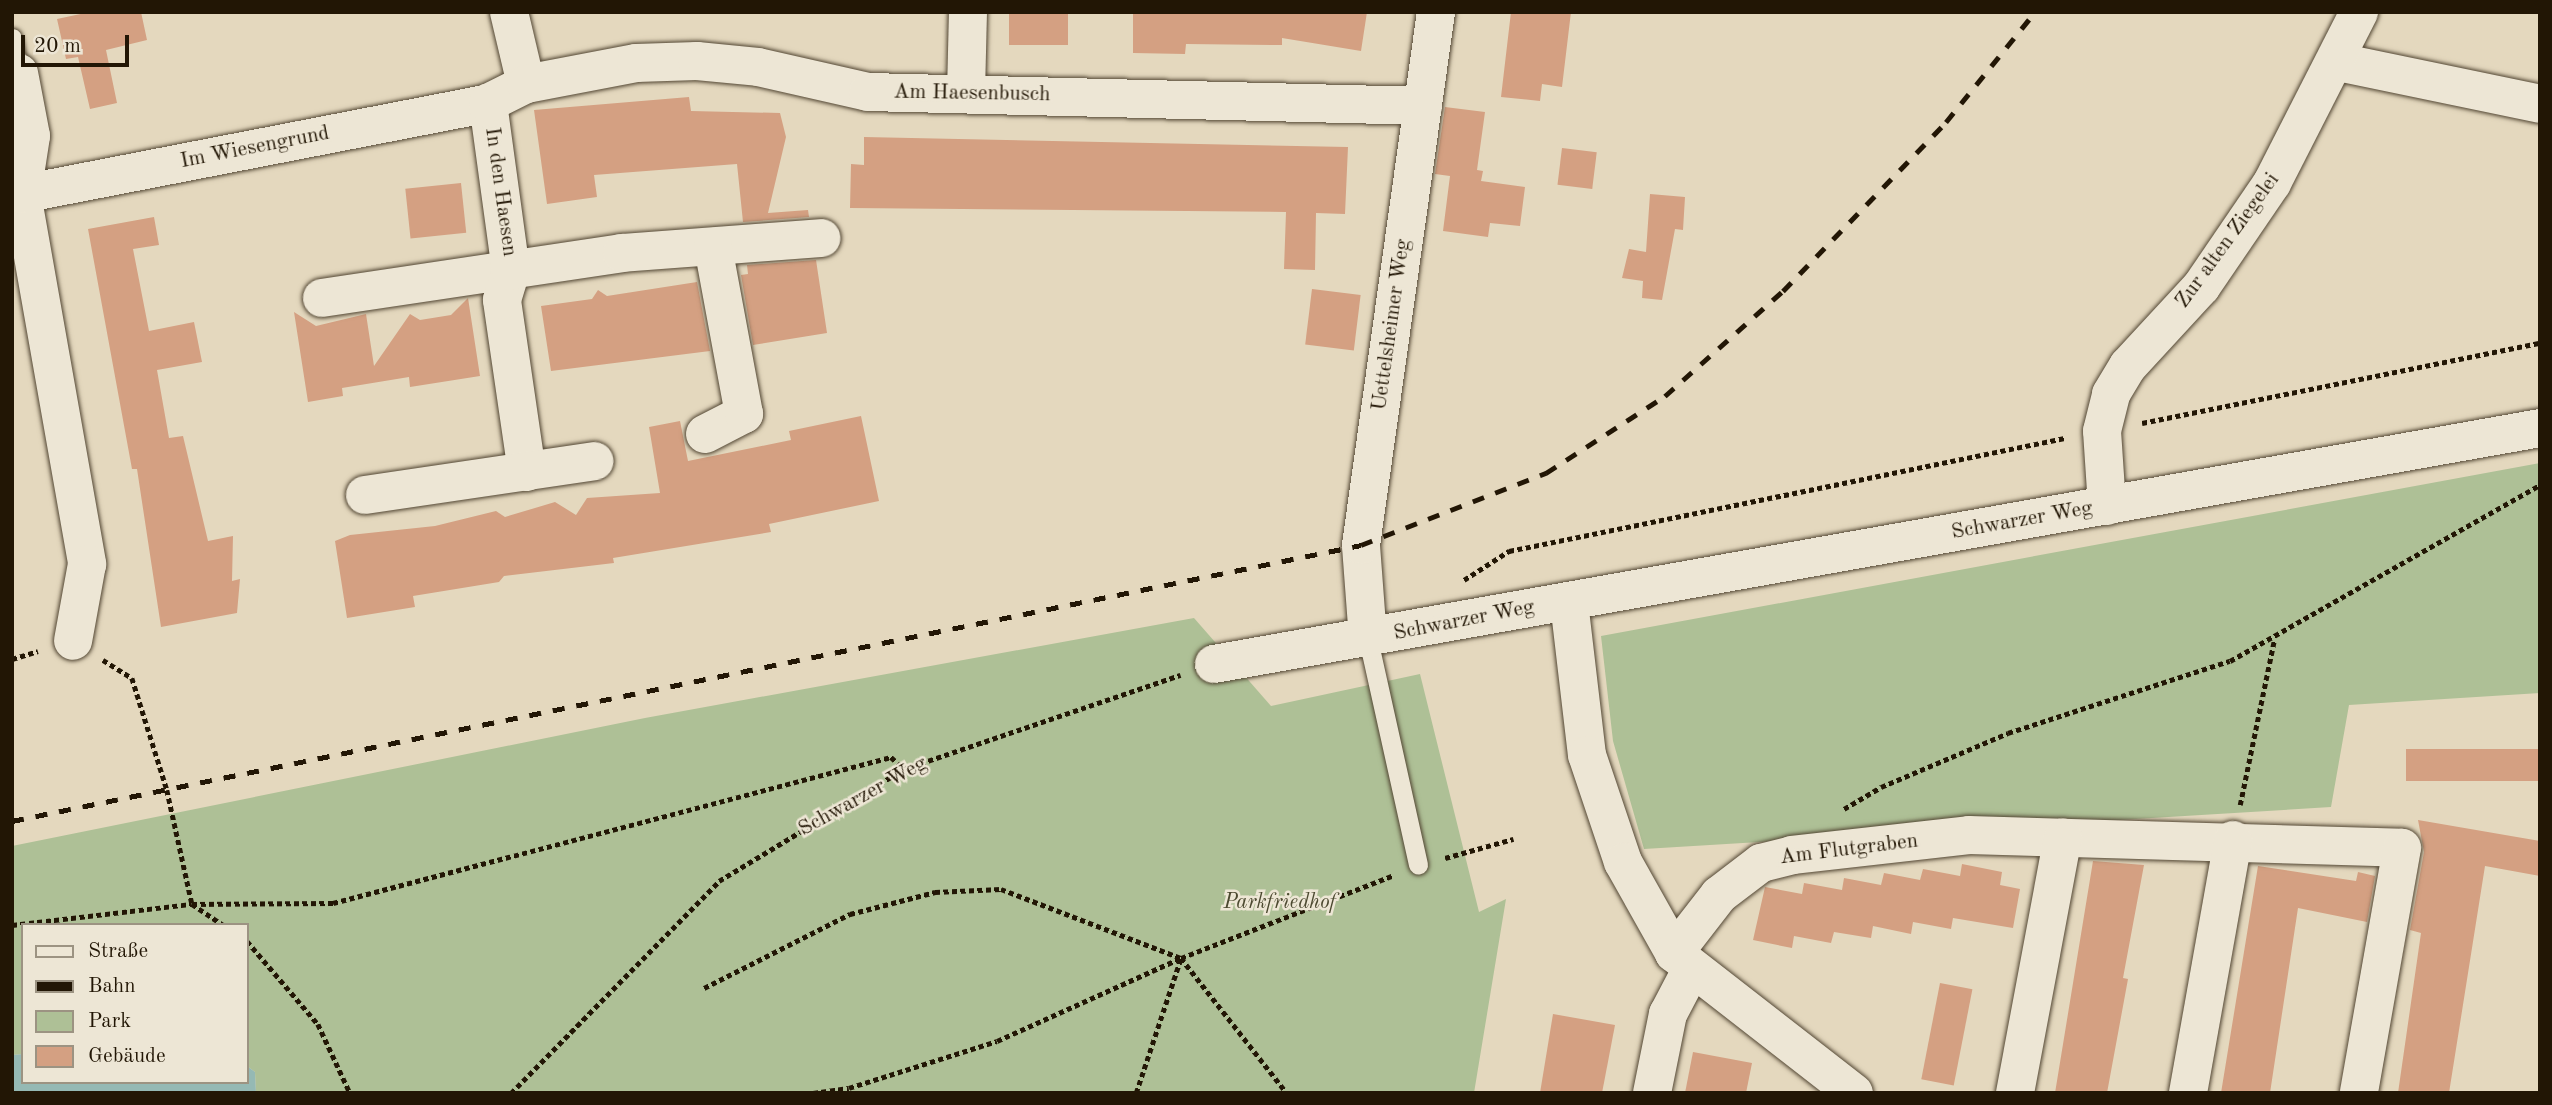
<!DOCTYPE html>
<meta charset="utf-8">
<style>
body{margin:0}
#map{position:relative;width:2552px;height:1105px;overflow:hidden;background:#e4d8be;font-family:"Old Standard TT",serif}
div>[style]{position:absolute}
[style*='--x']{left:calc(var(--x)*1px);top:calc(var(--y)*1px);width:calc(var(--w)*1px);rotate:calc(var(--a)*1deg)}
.green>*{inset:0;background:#aec096}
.water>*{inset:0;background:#95b9b4}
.building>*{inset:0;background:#d4a082;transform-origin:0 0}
.path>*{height:4.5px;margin-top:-2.25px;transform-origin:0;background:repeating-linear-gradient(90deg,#221605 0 5px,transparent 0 8.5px)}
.roads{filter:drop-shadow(0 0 2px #524633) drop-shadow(0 0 2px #524633)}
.lane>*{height:19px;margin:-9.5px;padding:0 9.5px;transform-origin:9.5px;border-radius:9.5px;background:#ede6d5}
.street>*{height:38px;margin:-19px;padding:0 19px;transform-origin:19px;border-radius:19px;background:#ede6d5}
.rail>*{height:5px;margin-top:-2.5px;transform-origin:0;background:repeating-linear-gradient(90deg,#221605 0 12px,transparent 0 24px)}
span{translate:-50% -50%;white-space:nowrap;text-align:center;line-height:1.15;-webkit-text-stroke:5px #ede6d5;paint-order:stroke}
.street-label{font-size:21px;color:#221605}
.park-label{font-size:21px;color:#4c4930;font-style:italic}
.frame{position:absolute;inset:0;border:14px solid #221605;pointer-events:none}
.legend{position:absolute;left:21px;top:923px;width:228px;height:161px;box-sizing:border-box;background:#ede6d5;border:2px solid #9c9382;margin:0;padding:9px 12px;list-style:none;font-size:21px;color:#221605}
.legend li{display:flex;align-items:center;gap:14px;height:35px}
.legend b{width:35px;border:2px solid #9c9382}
.scale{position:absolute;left:21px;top:35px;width:108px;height:32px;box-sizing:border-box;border:4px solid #221605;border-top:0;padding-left:9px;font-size:21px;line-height:24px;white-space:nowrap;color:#221605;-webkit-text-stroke:5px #ede6d5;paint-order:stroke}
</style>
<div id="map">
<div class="green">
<i style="clip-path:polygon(2540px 463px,2540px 693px,2349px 705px,2331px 807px,1644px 849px,1613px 741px,1601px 636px)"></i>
<i style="clip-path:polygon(1194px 618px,1271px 706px,1420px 674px,1479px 912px,1506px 899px,1474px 1093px,256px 1093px,255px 1072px,247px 1066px,247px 925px,23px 925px,23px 1054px,12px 1055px,12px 846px,645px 718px)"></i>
</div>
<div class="water">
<i style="clip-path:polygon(23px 1054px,23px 1082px,247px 1082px,247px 1066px,255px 1072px,256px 1093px,12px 1093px,12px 1055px)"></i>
</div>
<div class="building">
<i style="clip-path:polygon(90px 12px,141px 12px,147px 40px,106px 50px,117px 103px,90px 109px,78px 57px,66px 59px,57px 19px)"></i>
<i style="left:1009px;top:12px;width:59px;height:33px"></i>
<i style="clip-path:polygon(1133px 12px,1367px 12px,1361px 51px,1282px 38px,1282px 45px,1186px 44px,1185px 54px,1133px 53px)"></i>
<i style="clip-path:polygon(1511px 12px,1571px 12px,1562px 87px,1542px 84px,1540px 101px,1501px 97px)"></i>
<i style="clip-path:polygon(689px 97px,691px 111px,780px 113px,786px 137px,768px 213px,808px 210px,809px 217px,743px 222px,737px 164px,594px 175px,597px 197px,547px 204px,534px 110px)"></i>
<i style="clip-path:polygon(1445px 107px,1485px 112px,1477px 170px,1483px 171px,1481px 181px,1525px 187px,1520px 226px,1490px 223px,1488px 237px,1443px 231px,1450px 176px,1435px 174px)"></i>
<i style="clip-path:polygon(864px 137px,1348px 147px,1345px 214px,1316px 213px,1315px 270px,1284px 269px,1286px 212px,850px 208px,851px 164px,864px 165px)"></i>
<i style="left:1562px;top:148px;width:35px;height:37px;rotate:7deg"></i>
<i style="left:461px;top:183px;width:50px;height:56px;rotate:84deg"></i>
<i style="clip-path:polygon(1650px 194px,1685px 197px,1683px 230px,1675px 229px,1662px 300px,1642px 298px,1643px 281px,1622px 278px,1629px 249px,1646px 252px)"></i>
<i style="clip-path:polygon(154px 217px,159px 245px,133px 249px,149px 331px,194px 322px,202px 362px,157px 370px,169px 438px,183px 436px,208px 541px,233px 536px,232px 581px,240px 579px,237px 613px,161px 627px,137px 469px,132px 469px,88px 229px)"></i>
<i style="clip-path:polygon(816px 260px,827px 333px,753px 345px,741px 275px,748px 274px,747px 265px)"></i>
<i style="clip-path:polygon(697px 282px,710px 351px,551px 371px,541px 306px,592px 299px,598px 290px,607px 296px)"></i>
<i style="left:1312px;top:289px;width:49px;height:56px;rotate:7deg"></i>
<i style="clip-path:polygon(468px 298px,480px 376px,410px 387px,409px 377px,342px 388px,343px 396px,308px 402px,294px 312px,316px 326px,366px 314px,374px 366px,410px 314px,420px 320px,451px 315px)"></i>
<i style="clip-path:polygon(861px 416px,879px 501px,769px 524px,771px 532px,613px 558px,614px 563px,504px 576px,499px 582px,413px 596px,415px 607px,347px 618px,335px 541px,350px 535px,435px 526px,496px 511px,505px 517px,555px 502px,576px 515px,587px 498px,660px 493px,649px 427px,680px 421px,688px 461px,791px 440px,789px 431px)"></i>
<i style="left:2540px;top:749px;width:32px;height:134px;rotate:90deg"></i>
<i style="clip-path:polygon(2418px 820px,2540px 841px,2540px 876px,2485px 866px,2449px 1093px,2398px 1093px,2421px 933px,2410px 930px,2424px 852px)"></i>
<i style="clip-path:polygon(2093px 861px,2144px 865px,2123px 978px,2128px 979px,2107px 1093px,2055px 1093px)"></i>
<i style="clip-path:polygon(1962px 864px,2002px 872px,2000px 885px,2020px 889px,2013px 928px,1953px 918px,1951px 929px,1913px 922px,1911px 934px,1873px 926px,1871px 938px,1834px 932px,1831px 943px,1794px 936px,1792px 948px,1753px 940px,1765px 887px,1802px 894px,1804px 883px,1842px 890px,1844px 878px,1881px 885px,1884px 873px,1920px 880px,1923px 869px,1960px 876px)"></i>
<i style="clip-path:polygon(2258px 866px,2356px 881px,2358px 872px,2375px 876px,2367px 922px,2298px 908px,2270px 1093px,2221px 1093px)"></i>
<i style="left:1940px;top:983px;width:33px;height:98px;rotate:11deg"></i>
<i style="clip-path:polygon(1553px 1014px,1615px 1025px,1602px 1093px,1540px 1093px)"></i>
<i style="clip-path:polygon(1693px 1052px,1752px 1063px,1746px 1093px,1685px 1093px)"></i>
</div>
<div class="path">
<i style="--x:2142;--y:423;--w:406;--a:-11.4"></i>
<i style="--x:1464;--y:580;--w:54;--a:-32.8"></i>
<i style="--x:1509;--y:551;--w:567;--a:-11.49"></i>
<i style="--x:12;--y:659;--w:27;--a:-17"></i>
<i style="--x:103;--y:660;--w:34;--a:32"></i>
<i style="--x:132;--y:678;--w:117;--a:72.6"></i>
<i style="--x:167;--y:790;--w:117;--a:77.6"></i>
<i style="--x:192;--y:904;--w:37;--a:34"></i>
<i style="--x:2240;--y:805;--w:167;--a:-78.3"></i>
<i style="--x:1844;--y:809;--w:43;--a:-30.7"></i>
<i style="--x:1881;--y:787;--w:138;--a:-23"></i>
<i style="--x:2008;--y:733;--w:233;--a:-18"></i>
<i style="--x:2230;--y:661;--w:356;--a:-29.6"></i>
<i style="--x:1445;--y:858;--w:71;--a:-15.6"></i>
<i style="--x:12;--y:925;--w:181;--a:-6.7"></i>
<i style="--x:192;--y:904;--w:141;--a:-0.4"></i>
<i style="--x:333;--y:903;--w:577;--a:-14.66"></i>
<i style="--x:891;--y:757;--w:18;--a:43"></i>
<i style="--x:247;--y:941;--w:109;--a:49.5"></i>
<i style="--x:318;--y:1024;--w:76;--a:65.1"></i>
<i style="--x:704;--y:988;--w:164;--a:-26.9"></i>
<i style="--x:850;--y:914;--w:88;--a:-14.5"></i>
<i style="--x:935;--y:892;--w:66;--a:-2.6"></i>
<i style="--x:1001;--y:889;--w:193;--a:21"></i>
<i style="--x:1181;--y:958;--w:172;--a:51.9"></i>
<i style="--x:511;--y:1093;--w:297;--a:-45.5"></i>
<i style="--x:719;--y:881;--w:216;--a:-31.2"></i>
<i style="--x:904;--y:769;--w:292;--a:-18.8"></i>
<i style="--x:813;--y:1093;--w:36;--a:-8"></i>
<i style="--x:849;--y:1088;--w:155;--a:-17.6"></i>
<i style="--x:997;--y:1041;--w:202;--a:-24.3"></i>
<i style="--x:1181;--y:958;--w:229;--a:-21.3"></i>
<i style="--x:1136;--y:1093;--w:142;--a:-71.6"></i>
</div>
<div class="roads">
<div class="lane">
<i style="--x:12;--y:38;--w:36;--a:79"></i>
<i style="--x:1368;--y:639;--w:231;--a:77.5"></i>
</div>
<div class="street">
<i style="--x:509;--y:12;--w:74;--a:76.7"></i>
<i style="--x:2338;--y:62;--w:206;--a:11.7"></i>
<i style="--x:19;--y:73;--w:64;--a:79.2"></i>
<i style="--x:31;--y:136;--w:59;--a:98.8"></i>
<i style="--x:22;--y:194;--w:376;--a:80"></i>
<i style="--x:87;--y:564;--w:78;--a:100.3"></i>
<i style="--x:966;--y:93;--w:81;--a:-88.6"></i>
<i style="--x:12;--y:190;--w:11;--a:22"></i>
<i style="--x:22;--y:194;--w:475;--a:-11"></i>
<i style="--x:322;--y:298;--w:303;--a:-8.5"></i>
<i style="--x:622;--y:253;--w:200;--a:-4.3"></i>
<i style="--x:705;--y:434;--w:44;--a:-27.1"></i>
<i style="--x:744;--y:414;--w:170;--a:-100.5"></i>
<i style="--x:527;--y:472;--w:174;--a:-98.3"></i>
<i style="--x:502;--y:300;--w:30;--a:-73"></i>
<i style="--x:511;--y:271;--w:170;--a:-97.8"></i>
<i style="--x:488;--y:103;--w:42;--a:-26.6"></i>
<i style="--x:526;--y:84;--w:112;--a:-10.8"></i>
<i style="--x:636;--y:63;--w:61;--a:-1.9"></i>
<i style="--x:697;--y:61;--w:61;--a:5.6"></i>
<i style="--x:758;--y:67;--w:113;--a:12.8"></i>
<i style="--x:868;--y:92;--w:555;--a:1.44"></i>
<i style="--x:365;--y:495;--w:232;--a:-8.4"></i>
<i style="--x:2107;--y:506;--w:75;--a:-93.8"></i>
<i style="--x:2102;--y:431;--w:38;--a:-76"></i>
<i style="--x:2111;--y:394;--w:33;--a:-59"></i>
<i style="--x:2128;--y:366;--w:108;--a:-47.3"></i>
<i style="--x:2201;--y:287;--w:126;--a:-55.7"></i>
<i style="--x:2272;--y:183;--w:192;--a:-63"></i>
<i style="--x:1569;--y:602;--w:154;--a:83.3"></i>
<i style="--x:1587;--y:755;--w:113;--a:71.4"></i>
<i style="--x:1623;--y:862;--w:104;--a:60.7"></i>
<i style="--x:1674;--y:953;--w:228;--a:37.9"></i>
<i style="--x:1368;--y:639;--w:94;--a:-94.3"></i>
<i style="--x:1361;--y:545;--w:538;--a:-81.99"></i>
<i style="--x:1214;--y:664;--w:1347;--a:-10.09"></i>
<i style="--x:1674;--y:953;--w:73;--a:-52.2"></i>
<i style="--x:1719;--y:895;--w:53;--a:-37.3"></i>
<i style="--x:1761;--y:863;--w:32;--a:-14"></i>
<i style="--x:1792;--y:855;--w:178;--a:-6.4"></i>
<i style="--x:1969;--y:835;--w:433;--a:1.7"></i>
<i style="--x:2402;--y:848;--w:249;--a:100"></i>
<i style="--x:1652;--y:1093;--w:81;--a:-78.6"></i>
<i style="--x:1668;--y:1014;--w:50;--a:-62.4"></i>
<i style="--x:2015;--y:1093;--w:260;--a:-79.4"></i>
<i style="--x:2188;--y:1093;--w:257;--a:-79.9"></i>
</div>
</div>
<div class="rail">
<i style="--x:12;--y:821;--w:1377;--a:-11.56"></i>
<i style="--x:1361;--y:545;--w:199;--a:-21.3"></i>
<i style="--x:1546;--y:473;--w:142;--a:-32.9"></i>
<i style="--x:1665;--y:396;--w:158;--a:-41.7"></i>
<i style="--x:1783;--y:291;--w:235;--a:-46"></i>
<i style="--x:1946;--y:122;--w:141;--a:-51"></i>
</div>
<div class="street-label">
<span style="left:972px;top:94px;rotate:1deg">Am Haesenbusch</span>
<span style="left:255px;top:148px;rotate:-11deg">Im Wiesengrund</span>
<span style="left:500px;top:192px;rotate:82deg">In den Haesen</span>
<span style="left:2228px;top:241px;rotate:-54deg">Zur alten Ziegelei</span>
<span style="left:1392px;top:325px;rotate:-82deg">Uettelsheimer Weg</span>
<span style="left:2022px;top:521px;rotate:-10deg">Schwarzer Weg</span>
<span style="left:1464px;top:621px;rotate:-11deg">Schwarzer Weg</span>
<span style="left:863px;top:797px;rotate:-29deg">Schwarzer Weg</span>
<span style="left:1849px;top:850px;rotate:-7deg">Am Flutgraben</span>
</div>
<div class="park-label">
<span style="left:1280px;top:903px">Parkfriedhof</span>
</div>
<div class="frame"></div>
<ul class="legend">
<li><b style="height:9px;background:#ede6d5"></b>Straße</li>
<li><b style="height:9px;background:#221605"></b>Bahn</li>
<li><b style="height:19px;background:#aec096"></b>Park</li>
<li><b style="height:19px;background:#d4a082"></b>Gebäude</li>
</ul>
<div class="scale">20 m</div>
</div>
